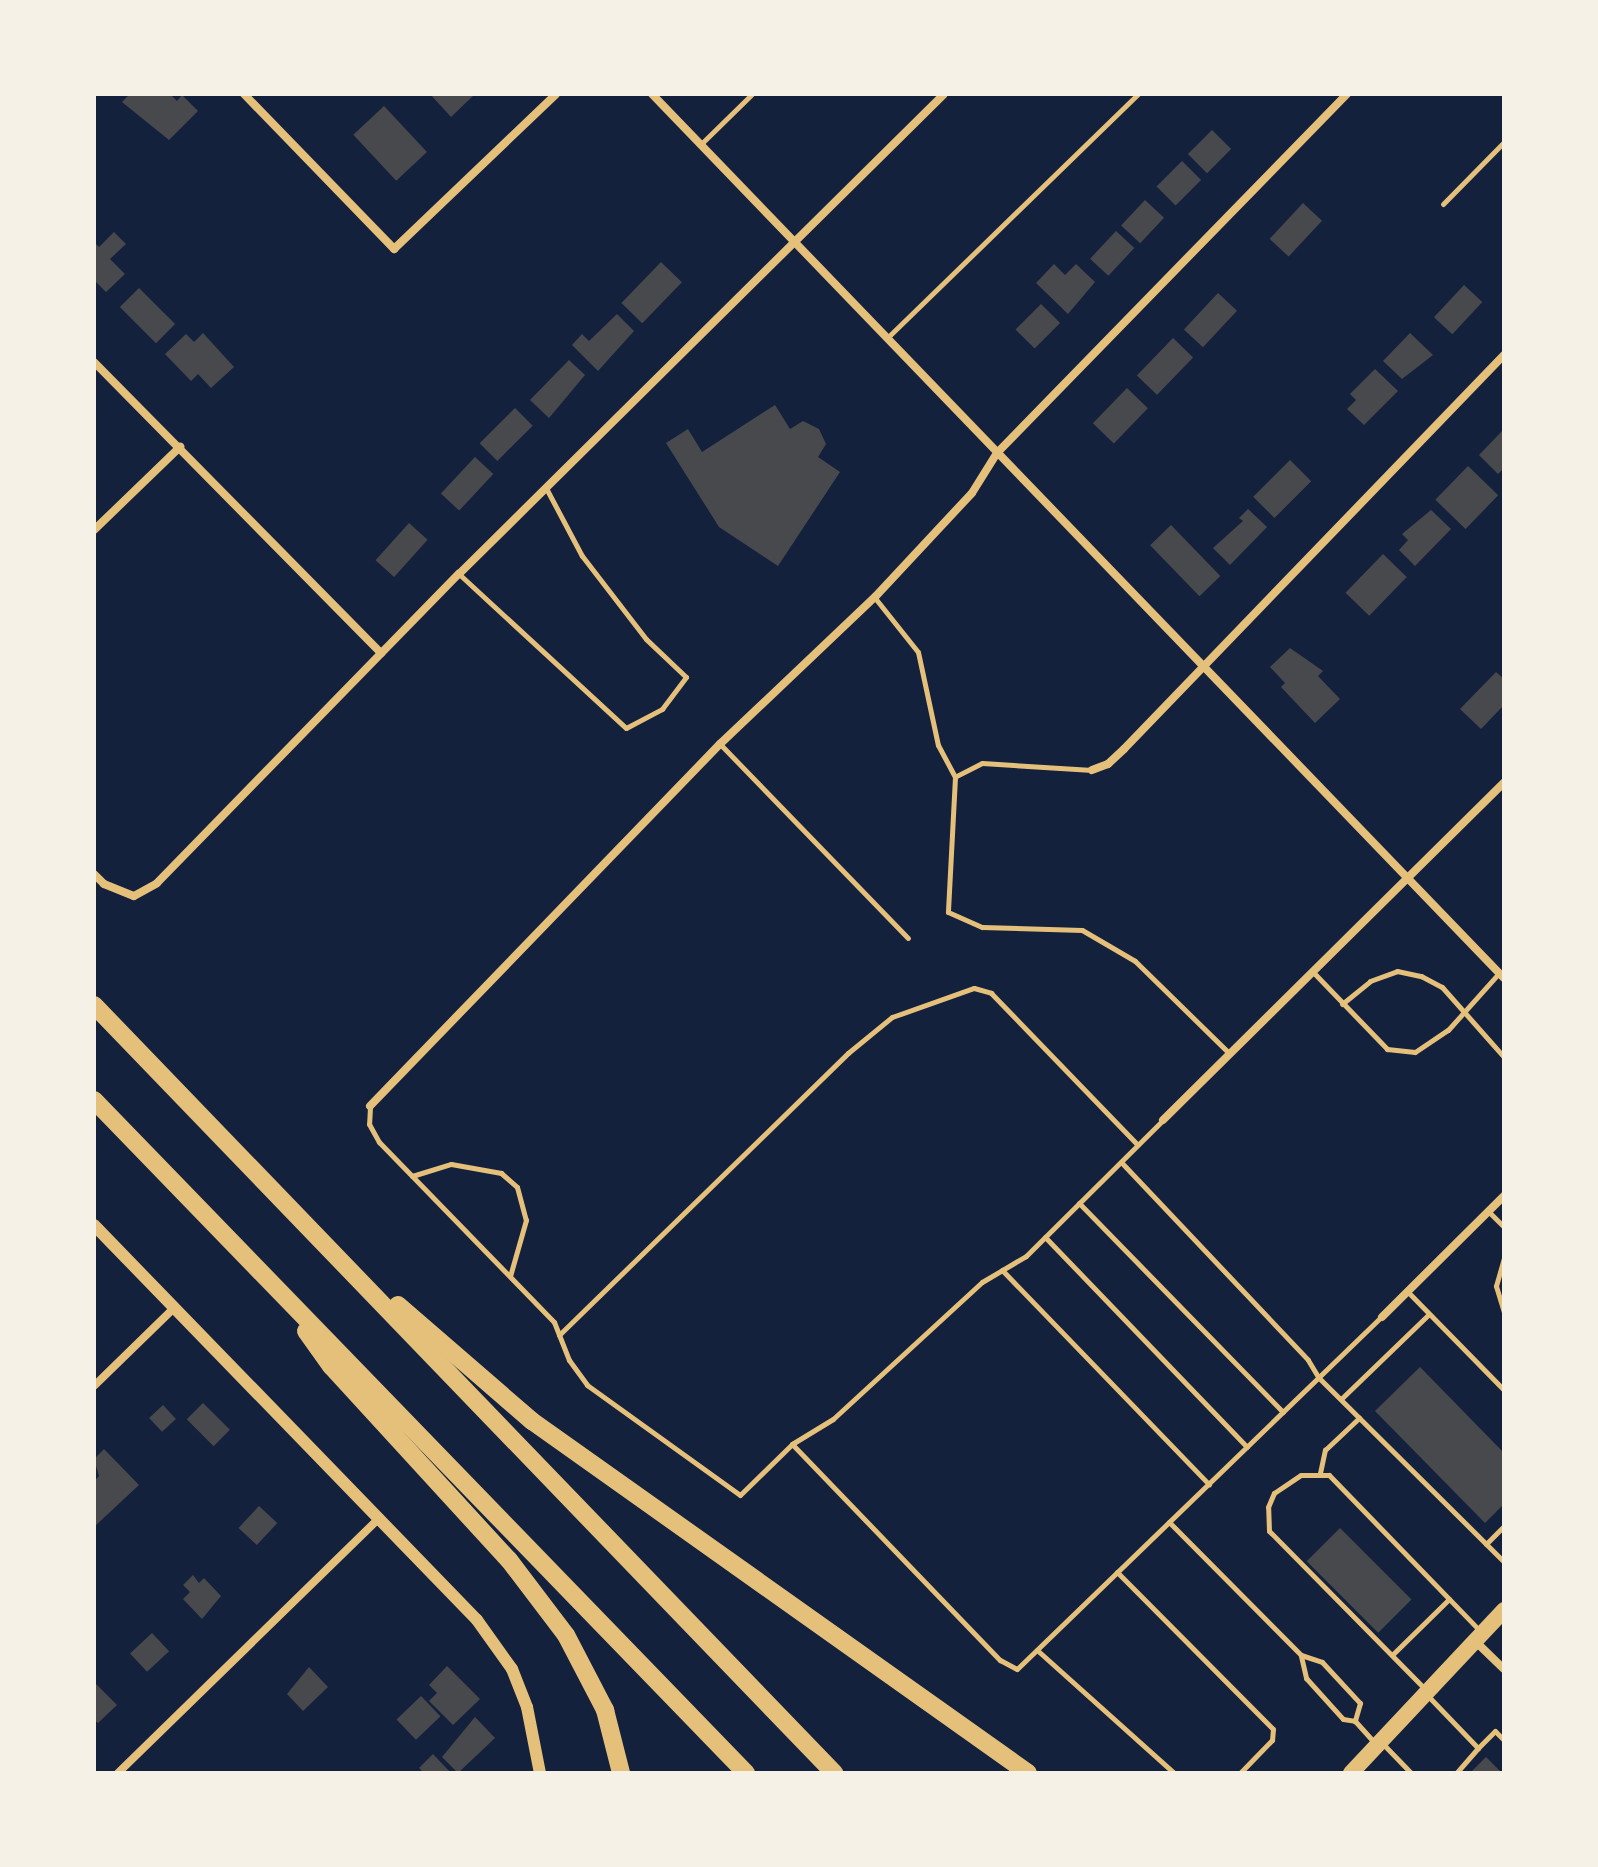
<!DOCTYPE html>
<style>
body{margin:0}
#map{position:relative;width:1598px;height:1867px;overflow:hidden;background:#14213d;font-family:"Public Sans",sans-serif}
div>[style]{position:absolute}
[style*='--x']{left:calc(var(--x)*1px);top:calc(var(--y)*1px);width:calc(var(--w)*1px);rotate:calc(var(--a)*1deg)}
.building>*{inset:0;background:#48494c;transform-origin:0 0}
.service>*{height:5px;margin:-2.5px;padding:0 2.5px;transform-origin:2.5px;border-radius:2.5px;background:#e5c07b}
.minor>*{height:8px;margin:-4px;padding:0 4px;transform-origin:4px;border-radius:4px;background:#e5c07b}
.tertiary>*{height:12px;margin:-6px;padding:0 6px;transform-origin:6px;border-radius:6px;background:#e5c07b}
.primary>*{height:16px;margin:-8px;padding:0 8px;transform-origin:8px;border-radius:8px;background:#e5c07b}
.motorway>*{height:18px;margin:-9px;padding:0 9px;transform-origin:9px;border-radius:9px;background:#e5c07b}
span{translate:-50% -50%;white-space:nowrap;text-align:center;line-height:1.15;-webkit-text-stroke:6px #f6f1e7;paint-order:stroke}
.frame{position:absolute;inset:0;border:96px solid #f6f1e7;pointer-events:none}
</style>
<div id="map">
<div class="building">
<i style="clip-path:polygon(130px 94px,170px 94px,177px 101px,182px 95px,198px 111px,169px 140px,122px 102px)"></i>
<i style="clip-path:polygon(430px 94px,475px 94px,451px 117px)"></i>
<i style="left:384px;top:106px;width:63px;height:42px;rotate:47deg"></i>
<i style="left:1212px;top:130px;width:27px;height:34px;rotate:45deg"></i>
<i style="left:1182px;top:161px;width:27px;height:36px;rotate:45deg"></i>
<i style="left:1145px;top:200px;width:26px;height:35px;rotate:43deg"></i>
<i style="left:1303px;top:203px;width:26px;height:49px;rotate:43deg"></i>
<i style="left:1116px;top:231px;width:25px;height:38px;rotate:43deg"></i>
<i style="clip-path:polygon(114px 232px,126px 244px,110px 259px,125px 274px,106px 292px,94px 280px,94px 242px,99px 247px)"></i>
<i style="left:661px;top:262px;width:29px;height:57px;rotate:44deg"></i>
<i style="clip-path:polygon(1054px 264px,1065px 275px,1076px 264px,1095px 282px,1068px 314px,1036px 283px)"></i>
<i style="left:1464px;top:285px;width:25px;height:44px;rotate:43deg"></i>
<i style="left:139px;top:288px;width:51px;height:27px;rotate:45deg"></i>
<i style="left:1218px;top:293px;width:26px;height:50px;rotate:43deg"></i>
<i style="left:1041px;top:304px;width:27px;height:36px;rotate:45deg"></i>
<i style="clip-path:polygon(617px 314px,634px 331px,598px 371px,572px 345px,582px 334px,589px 341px)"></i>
<i style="clip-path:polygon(203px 333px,234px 367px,211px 388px,198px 374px,191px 381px,165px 354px,186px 334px,194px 342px)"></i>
<i style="clip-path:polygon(1410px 333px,1433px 355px,1402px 379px,1383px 361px)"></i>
<i style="left:1173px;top:338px;width:28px;height:52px;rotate:44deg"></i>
<i style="clip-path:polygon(569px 360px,585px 375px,549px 418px,530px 400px)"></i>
<i style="clip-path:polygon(1375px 369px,1398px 391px,1364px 425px,1347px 409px,1356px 400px,1350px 394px)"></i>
<i style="left:1127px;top:388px;width:29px;height:49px;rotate:44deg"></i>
<i style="clip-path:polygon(775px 405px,790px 429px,803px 421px,819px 429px,826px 444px,818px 457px,840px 472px,778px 566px,719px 527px,666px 443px,688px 429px,702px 452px)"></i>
<i style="left:515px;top:408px;width:25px;height:50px;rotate:45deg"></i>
<i style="clip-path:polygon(1504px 429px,1504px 468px,1498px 474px,1479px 455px)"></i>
<i style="left:475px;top:457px;width:25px;height:50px;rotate:43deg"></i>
<i style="left:1290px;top:460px;width:30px;height:52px;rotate:45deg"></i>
<i style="left:1468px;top:466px;width:42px;height:47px;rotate:44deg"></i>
<i style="clip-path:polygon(1248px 509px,1267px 527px,1230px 565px,1213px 548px,1243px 521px,1239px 518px)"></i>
<i style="clip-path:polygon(1431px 510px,1451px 529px,1415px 566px,1399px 550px,1408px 540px,1402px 534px)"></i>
<i style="left:409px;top:523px;width:25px;height:50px;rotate:42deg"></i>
<i style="left:1171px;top:525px;width:71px;height:29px;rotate:46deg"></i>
<i style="left:1383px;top:554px;width:33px;height:54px;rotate:44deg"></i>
<i style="clip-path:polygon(1290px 648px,1323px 671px,1318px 676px,1340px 699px,1315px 723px,1281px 687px,1285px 683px,1270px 667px)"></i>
<i style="clip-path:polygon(1496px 672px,1504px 679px,1504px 705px,1481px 729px,1460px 709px)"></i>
<i style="clip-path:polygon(1420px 1367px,1504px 1453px,1504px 1504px,1485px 1523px,1375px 1411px)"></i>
<i style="left:203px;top:1403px;width:38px;height:23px;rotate:45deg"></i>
<i style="left:163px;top:1405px;width:19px;height:19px;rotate:47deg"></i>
<i style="clip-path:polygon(104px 1449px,139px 1485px,94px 1527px,94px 1481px,99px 1476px,94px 1459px)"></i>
<i style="left:259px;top:1506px;width:25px;height:30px;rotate:43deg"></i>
<i style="left:1340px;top:1528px;width:101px;height:47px;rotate:45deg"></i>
<i style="clip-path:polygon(193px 1575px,199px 1583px,204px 1578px,221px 1596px,202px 1619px,183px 1599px,190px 1592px,183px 1585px)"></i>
<i style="left:152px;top:1633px;width:25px;height:30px;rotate:47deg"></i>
<i style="clip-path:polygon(447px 1666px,480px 1699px,453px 1725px,429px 1701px,437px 1693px,429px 1685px)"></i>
<i style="clip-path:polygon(309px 1667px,328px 1687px,303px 1711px,287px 1694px)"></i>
<i style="clip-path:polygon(96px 1684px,117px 1705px,98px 1723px,94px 1720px)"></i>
<i style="left:421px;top:1696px;width:28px;height:34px;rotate:46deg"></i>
<i style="clip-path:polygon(475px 1717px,495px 1738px,458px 1773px,442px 1757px)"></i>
<i style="clip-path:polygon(433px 1754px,451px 1773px,424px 1773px,419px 1768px)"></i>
<i style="clip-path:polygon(1486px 1757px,1502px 1773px,1470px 1773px)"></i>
</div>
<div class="service">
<i style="--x:701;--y:144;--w:71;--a:-44.4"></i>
<i style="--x:1443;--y:204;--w:87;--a:-45.5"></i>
<i style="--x:887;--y:338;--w:350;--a:-44.2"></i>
<i style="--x:459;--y:574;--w:227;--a:42.7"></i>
<i style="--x:626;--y:728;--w:41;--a:-27.8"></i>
<i style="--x:662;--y:709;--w:40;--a:-53"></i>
<i style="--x:686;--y:677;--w:55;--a:-136.5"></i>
<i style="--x:646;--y:639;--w:105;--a:-127.6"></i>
<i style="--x:582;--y:556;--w:75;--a:-117.9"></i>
<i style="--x:875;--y:598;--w:69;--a:51.5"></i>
<i style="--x:918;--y:652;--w:95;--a:77.9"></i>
<i style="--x:938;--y:745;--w:36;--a:62"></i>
<i style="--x:720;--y:744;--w:270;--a:45.9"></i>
<i style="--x:1092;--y:770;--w:110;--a:-176.4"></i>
<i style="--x:982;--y:763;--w:30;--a:153"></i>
<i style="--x:955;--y:777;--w:135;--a:93"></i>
<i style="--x:948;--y:912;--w:37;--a:24"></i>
<i style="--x:982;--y:927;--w:100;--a:1.7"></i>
<i style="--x:1082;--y:930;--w:61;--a:30.3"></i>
<i style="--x:1135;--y:961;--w:132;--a:44.4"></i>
<i style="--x:1313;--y:972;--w:107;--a:46.1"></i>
<i style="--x:1387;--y:1049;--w:28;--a:6"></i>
<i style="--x:1415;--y:1052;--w:40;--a:-34"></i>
<i style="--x:1448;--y:1030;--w:76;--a:-48.2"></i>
<i style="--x:1342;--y:1004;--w:36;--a:-39"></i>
<i style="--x:1370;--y:981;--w:29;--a:-20"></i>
<i style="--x:1397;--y:971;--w:25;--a:12"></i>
<i style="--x:1421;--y:976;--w:24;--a:28"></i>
<i style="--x:1442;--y:987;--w:94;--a:48.5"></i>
<i style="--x:370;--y:1107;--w:17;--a:93"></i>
<i style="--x:369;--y:1124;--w:21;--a:61"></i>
<i style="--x:379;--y:1142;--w:251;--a:45.8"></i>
<i style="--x:554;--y:1322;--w:41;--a:68.5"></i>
<i style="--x:569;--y:1360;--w:31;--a:54"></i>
<i style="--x:587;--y:1385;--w:188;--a:35.7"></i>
<i style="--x:740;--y:1495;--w:73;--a:-44.4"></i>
<i style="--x:792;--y:1444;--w:48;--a:-31.4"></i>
<i style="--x:833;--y:1419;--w:202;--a:-42.6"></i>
<i style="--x:982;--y:1282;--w:51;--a:-30.6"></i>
<i style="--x:1026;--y:1256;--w:193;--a:-44.8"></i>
<i style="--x:1121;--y:1162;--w:272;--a:46.6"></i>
<i style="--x:1308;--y:1360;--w:21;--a:59"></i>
<i style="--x:1319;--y:1378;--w:261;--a:44.8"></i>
<i style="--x:412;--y:1176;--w:41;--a:-17.1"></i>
<i style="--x:451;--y:1164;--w:51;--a:10.2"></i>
<i style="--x:501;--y:1173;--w:21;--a:41"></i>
<i style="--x:517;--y:1187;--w:34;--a:75"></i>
<i style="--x:526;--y:1220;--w:58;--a:105.9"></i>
<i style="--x:1079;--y:1203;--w:292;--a:45.7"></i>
<i style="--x:1489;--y:1212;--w:21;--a:45"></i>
<i style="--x:1045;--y:1237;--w:291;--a:46.1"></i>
<i style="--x:1504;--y:1258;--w:29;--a:106"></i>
<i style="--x:1496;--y:1286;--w:28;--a:73"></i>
<i style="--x:1002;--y:1270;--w:298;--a:46"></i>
<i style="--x:1407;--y:1291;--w:139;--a:45.6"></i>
<i style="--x:559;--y:1335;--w:404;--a:-44.3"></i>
<i style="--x:848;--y:1053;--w:57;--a:-39.3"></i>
<i style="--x:892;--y:1017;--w:87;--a:-19.5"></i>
<i style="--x:974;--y:988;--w:18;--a:16"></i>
<i style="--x:991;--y:993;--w:211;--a:46"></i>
<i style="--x:1341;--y:1399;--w:122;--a:-44"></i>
<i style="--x:792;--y:1444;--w:300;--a:46.1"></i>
<i style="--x:1000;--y:1660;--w:19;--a:28"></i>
<i style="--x:1017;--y:1669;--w:506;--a:-44.04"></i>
<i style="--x:1320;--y:1473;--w:24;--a:-78"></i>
<i style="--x:1325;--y:1450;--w:47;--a:-43.3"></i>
<i style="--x:1169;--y:1522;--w:187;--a:45.2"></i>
<i style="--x:1301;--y:1655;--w:22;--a:18"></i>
<i style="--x:1322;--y:1662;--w:56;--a:47.2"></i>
<i style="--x:1360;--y:1703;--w:19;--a:106"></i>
<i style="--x:1486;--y:1544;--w:25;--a:-45"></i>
<i style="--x:1117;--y:1572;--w:221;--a:45.2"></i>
<i style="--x:1273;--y:1729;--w:11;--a:95"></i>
<i style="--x:1272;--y:1740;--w:46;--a:134.1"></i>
<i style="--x:1037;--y:1650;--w:184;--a:41.9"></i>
<i style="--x:1392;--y:1655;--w:80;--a:-44.5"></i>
<i style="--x:1301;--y:1656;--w:23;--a:77"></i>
<i style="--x:1306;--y:1678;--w:55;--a:47.9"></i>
<i style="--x:1343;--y:1719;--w:12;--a:9"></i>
<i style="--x:1355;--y:1721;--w:31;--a:48"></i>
<i style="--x:1425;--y:1689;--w:222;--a:-134.6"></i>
<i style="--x:1269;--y:1531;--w:24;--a:-92"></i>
<i style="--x:1268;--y:1507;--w:15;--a:-67"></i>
<i style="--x:1274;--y:1493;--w:32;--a:-34"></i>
<i style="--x:1301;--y:1475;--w:28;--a:0"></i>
<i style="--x:1329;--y:1475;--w:216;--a:45.9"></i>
<i style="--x:1429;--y:1697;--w:71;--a:46.1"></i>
<i style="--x:1478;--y:1748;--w:33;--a:131"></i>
<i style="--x:1384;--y:1745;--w:39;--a:46"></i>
<i style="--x:1478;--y:1748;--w:24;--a:-45"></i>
<i style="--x:1495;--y:1731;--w:13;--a:45"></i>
</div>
<div class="minor">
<i style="--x:244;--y:94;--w:216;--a:45.9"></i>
<i style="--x:394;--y:249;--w:224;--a:-43.7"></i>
<i style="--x:652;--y:94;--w:1228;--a:46.06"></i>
<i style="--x:94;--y:362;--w:409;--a:45.4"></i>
<i style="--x:94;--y:530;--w:120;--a:-44"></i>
<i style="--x:1092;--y:770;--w:17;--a:-21"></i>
<i style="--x:1108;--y:764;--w:22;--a:-43"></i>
<i style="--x:1124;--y:749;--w:547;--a:-46.04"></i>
<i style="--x:94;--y:874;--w:14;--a:45"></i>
<i style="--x:104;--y:884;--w:32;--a:22"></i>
<i style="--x:134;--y:896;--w:26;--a:-29"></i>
<i style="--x:157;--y:883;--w:432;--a:-45.7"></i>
<i style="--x:459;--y:574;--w:682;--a:-44.7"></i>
<i style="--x:370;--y:1106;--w:504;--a:-45.97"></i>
<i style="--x:720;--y:744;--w:214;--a:-43.5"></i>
<i style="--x:875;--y:597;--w:142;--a:-47"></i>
<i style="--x:972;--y:493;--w:47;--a:-58"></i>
<i style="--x:997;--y:453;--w:501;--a:-45.73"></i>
<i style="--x:1163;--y:1120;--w:480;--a:-44.7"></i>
<i style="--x:1382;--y:1317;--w:172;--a:-44.8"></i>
<i style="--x:94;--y:1386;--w:112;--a:-44.3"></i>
<i style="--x:1475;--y:1641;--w:40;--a:44"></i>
<i style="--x:118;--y:1773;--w:366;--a:-44.3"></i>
</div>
<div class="tertiary">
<i style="--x:94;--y:1225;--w:550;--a:45.88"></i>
<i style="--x:477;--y:1620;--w:60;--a:54.5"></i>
<i style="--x:512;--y:1669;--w:41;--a:68.5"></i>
<i style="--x:527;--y:1707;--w:67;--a:78.9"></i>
</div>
<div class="primary">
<i style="--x:1351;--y:1773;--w:224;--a:-46.8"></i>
</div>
<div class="motorway">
<i style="--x:94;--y:1005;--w:1067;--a:46.06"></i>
<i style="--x:94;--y:1100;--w:937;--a:45.91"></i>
<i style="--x:398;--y:1305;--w:177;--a:40.9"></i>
<i style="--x:532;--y:1421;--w:608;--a:35.36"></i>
<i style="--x:306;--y:1331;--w:43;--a:54.5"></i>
<i style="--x:331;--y:1366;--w:263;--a:47.5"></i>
<i style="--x:509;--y:1560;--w:94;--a:52.8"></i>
<i style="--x:566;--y:1635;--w:85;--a:62.5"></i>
<i style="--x:605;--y:1710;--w:65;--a:75.7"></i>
</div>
<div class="frame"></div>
</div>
